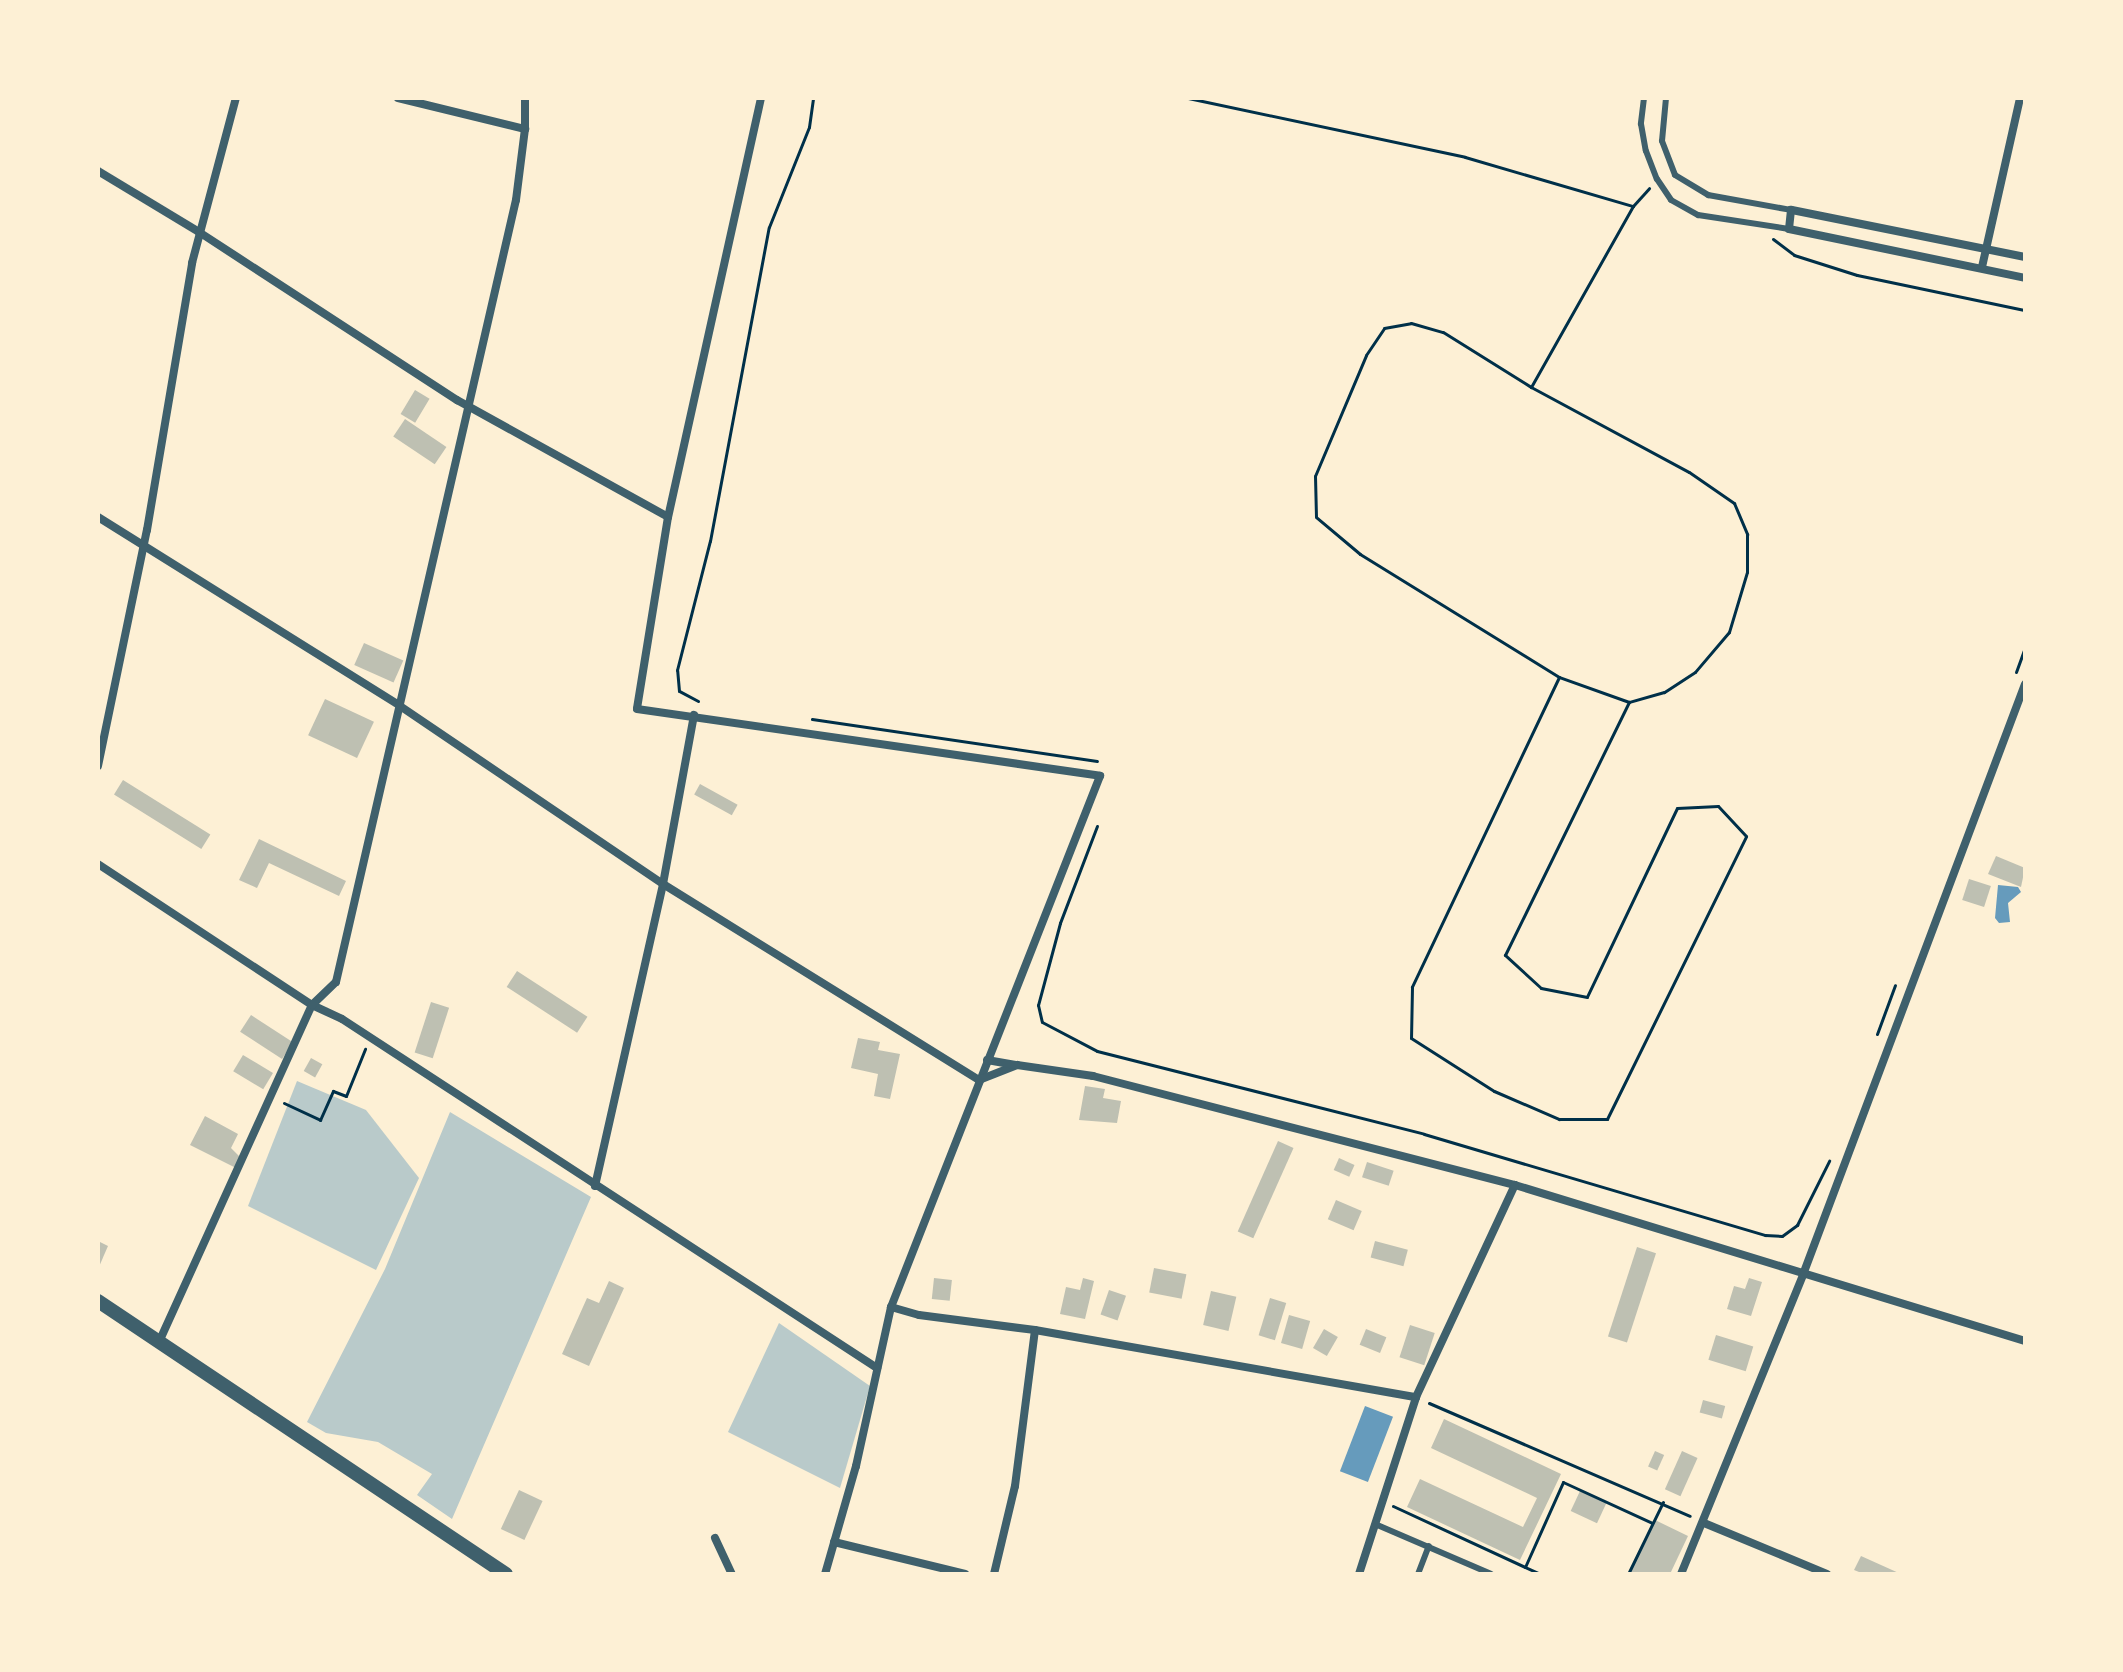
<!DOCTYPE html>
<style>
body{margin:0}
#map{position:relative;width:2123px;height:1672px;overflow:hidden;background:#fdf0d5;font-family:"Archivo Narrow",sans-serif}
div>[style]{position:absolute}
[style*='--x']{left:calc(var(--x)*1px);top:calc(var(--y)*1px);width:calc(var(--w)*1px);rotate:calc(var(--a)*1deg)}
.green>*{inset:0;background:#b9caca}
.water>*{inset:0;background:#669bbc;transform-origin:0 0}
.building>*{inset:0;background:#bec0b2;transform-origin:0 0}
.path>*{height:3px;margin:-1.5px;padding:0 1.5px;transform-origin:1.5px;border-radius:1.5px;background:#003049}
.service>*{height:6px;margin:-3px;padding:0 3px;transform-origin:3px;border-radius:3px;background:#3f606c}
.minor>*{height:8px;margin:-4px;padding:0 4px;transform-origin:4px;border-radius:4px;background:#3f606c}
.tertiary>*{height:14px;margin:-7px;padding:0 7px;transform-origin:7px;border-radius:7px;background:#3f606c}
span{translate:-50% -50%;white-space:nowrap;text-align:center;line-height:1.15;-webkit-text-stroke:6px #fdf0d5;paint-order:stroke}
.frame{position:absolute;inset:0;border:100px solid #fdf0d5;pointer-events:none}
</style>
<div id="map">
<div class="green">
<i style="clip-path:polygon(297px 1081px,366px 1110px,419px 1178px,376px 1270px,248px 1206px)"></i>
<i style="clip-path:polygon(450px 1112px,591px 1197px,452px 1519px,417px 1495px,432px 1474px,378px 1442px,326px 1433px,307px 1422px,385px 1269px)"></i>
<i style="clip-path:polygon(779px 1323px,870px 1386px,840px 1488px,728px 1432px)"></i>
</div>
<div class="water">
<i style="clip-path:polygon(1998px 885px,2018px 887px,2021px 892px,2008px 903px,2010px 922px,1999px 923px,1995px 918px)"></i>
<i style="left:1365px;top:1406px;width:30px;height:70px;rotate:21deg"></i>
</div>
<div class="building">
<i style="left:415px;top:390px;width:17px;height:28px;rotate:31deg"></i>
<i style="left:405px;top:419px;width:50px;height:21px;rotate:34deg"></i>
<i style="left:364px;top:643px;width:43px;height:24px;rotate:24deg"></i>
<i style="left:325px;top:699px;width:54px;height:40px;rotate:25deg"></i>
<i style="left:123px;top:780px;width:103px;height:17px;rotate:32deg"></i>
<i style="left:700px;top:784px;width:43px;height:12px;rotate:29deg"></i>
<i style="clip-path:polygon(259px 839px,346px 881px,339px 896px,269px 863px,257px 888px,239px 880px)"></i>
<i style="clip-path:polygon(1996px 856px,2025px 868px,2021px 887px,1988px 874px)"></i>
<i style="left:1969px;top:879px;width:23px;height:22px;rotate:18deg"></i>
<i style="left:517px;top:971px;width:84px;height:19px;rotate:33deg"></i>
<i style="left:431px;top:1002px;width:19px;height:53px;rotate:18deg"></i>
<i style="left:251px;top:1015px;width:50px;height:20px;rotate:33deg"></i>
<i style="clip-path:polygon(858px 1038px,880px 1042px,878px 1050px,900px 1054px,890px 1099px,874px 1096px,878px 1074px,851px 1068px)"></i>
<i style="left:243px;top:1055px;width:35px;height:19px;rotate:31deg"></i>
<i style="left:311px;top:1058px;width:13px;height:15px;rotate:29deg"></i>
<i style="clip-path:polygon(1085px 1086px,1105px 1089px,1103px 1098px,1121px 1101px,1117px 1123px,1079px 1120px)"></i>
<i style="clip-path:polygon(205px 1116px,238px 1134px,231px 1148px,241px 1158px,236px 1168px,190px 1145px)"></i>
<i style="left:1278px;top:1141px;width:17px;height:99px;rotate:24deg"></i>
<i style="left:1339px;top:1158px;width:17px;height:13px;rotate:24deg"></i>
<i style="left:1367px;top:1162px;width:28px;height:16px;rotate:18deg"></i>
<i style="left:1336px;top:1200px;width:28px;height:21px;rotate:23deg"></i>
<i style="clip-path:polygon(98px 1241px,108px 1246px,98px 1269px)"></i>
<i style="left:1375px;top:1241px;width:34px;height:17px;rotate:15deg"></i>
<i style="left:1637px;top:1247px;width:20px;height:94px;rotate:18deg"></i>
<i style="left:1154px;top:1268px;width:33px;height:25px;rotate:11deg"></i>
<i style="left:934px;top:1278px;width:18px;height:21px;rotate:6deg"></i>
<i style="clip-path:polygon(1083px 1278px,1094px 1281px,1085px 1319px,1060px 1314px,1066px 1287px,1080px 1290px)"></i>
<i style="clip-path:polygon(1749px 1278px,1762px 1282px,1751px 1316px,1727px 1309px,1734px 1286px,1745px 1289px)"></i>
<i style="clip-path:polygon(609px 1281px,624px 1288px,589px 1366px,562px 1354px,587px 1298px,599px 1303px)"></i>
<i style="left:1109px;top:1290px;width:18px;height:26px;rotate:19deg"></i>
<i style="left:1211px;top:1291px;width:26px;height:35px;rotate:13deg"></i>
<i style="left:1270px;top:1298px;width:17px;height:39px;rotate:17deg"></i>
<i style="left:1289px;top:1315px;width:22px;height:29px;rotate:16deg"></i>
<i style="left:1410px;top:1325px;width:26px;height:34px;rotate:18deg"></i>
<i style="left:1324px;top:1329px;width:16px;height:22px;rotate:30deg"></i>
<i style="left:1366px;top:1329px;width:22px;height:17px;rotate:22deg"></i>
<i style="left:1716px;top:1335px;width:39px;height:26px;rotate:17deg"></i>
<i style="left:1703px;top:1400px;width:23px;height:13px;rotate:15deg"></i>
<i style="clip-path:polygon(1444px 1419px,1561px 1474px,1520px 1560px,1407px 1507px,1420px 1479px,1523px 1527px,1537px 1498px,1431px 1448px)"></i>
<i style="left:1655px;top:1451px;width:10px;height:17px;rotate:24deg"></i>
<i style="left:1682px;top:1451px;width:17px;height:42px;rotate:24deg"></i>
<i style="left:519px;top:1490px;width:26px;height:43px;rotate:25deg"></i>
<i style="left:1580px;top:1491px;width:29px;height:22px;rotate:25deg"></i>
<i style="clip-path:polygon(1655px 1520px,1688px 1536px,1670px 1574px,1629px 1574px)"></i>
<i style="clip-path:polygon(1861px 1556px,1901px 1574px,1864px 1574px,1854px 1570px)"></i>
</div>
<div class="path">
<i style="--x:1188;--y:98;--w:283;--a:12"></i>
<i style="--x:1465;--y:157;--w:175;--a:16.3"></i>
<i style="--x:1773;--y:239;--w:26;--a:37"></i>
<i style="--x:1794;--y:255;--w:66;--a:17.6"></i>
<i style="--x:1857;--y:275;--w:172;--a:11.8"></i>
<i style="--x:1411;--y:323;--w:33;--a:16"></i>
<i style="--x:1443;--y:332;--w:104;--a:32"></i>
<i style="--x:1531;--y:387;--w:179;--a:28.3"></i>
<i style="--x:1689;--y:472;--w:55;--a:34.6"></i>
<i style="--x:1734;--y:503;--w:34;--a:67"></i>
<i style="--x:1747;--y:534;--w:38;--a:90"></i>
<i style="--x:1747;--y:572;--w:63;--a:106.7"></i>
<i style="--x:1729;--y:632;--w:52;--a:130.4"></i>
<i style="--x:1695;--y:672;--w:37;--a:147"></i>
<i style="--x:1664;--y:692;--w:36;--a:164"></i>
<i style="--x:1629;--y:702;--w:74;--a:-160.3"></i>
<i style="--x:1559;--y:677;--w:234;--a:-148.3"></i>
<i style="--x:1360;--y:554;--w:57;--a:-139.9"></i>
<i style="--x:1316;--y:517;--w:41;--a:-91.4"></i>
<i style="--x:1315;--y:476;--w:131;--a:-67.1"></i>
<i style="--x:1366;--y:355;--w:32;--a:-56"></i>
<i style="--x:1384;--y:328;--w:27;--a:-10"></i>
<i style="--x:1531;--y:387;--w:208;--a:-60.6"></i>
<i style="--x:1633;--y:206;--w:24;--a:-48"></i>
<i style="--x:2016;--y:672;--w:27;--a:-70"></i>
<i style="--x:1559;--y:677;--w:343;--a:115.4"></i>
<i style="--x:1412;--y:987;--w:51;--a:91.1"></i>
<i style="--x:1411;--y:1038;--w:98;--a:32.6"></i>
<i style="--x:1494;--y:1091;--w:71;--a:23.3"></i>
<i style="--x:1559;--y:1119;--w:48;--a:0"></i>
<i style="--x:1607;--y:1119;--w:315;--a:-63.8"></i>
<i style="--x:1746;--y:836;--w:41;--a:-133"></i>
<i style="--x:1718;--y:806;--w:41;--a:177.2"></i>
<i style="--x:1677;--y:808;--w:209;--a:115.5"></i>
<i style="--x:1587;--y:997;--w:47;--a:-168.9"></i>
<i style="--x:1541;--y:988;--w:49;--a:-137.5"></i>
<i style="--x:1505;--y:955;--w:282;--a:-63.9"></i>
<i style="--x:698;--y:701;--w:21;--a:-152"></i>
<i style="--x:679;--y:691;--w:21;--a:-95"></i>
<i style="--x:677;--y:670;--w:133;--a:-75.7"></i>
<i style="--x:710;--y:541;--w:319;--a:-79.4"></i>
<i style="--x:769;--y:227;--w:108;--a:-68.2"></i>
<i style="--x:809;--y:127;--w:29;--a:-82"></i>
<i style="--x:812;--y:719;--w:288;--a:8.4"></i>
<i style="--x:1097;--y:826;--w:104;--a:110.9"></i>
<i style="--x:1060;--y:923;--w:85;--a:105"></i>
<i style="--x:1038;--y:1005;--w:17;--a:77"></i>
<i style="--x:1042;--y:1022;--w:62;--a:27.8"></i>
<i style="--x:1097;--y:1051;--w:337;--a:14.2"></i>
<i style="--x:1424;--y:1134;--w:356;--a:16.5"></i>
<i style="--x:1765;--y:1235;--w:17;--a:3"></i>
<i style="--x:1782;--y:1236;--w:19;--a:-36"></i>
<i style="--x:1797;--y:1225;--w:72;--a:-63.4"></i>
<i style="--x:1877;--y:1034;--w:52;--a:-69.8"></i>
<i style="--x:284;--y:1103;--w:40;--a:25"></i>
<i style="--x:320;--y:1120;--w:32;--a:-66"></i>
<i style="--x:333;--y:1091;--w:14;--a:21"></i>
<i style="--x:346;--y:1096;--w:51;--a:-68"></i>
<i style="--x:1429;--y:1403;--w:284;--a:23.4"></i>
<i style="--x:1393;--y:1506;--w:162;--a:24.8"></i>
<i style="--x:1525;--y:1567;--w:93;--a:-65.9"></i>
<i style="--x:1563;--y:1482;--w:98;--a:24.7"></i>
<i style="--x:1628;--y:1574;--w:80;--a:-64.1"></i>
</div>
<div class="service">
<i style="--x:1644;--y:98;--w:26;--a:97"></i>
<i style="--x:1641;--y:124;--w:27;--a:80"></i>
<i style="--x:1646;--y:151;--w:30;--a:69"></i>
<i style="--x:1657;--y:179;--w:25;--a:56"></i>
<i style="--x:1671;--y:200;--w:31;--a:29"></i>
<i style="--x:1698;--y:215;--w:92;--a:8.7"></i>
<i style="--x:1666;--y:98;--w:43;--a:95.3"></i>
<i style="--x:1662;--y:141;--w:36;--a:69"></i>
<i style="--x:1675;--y:175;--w:39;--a:31"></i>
<i style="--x:1708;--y:195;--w:84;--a:10.2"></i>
<i style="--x:1375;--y:1524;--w:126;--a:23.3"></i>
<i style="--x:1418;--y:1574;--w:30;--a:-69"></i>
</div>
<div class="minor">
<i style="--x:398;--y:98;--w:131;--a:13.7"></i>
<i style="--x:761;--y:98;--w:429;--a:102.5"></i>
<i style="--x:668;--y:517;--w:194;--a:99.2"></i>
<i style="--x:637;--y:709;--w:468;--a:8.2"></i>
<i style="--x:1100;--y:776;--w:571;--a:111.48"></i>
<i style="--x:891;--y:1307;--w:163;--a:102.4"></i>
<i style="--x:856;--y:1466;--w:112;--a:106"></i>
<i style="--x:98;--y:171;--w:118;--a:31.1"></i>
<i style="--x:199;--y:232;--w:308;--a:33.1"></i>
<i style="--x:457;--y:400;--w:241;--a:29"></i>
<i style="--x:2025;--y:257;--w:239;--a:-168.6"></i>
<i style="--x:1791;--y:210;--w:19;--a:96"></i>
<i style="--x:1789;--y:229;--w:241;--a:11.7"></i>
<i style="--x:1982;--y:267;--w:173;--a:-77.3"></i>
<i style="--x:98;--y:517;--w:356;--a:32"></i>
<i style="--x:400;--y:706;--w:318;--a:34.1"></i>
<i style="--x:663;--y:884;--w:372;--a:31.8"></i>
<i style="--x:979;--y:1080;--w:41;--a:-21.5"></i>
<i style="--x:1017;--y:1065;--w:77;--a:8.2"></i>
<i style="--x:1093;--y:1076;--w:436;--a:14.5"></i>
<i style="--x:1515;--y:1185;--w:533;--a:17.01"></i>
<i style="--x:98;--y:766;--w:241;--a:-78.3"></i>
<i style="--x:147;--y:530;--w:271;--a:-80.4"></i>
<i style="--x:192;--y:263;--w:171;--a:-75.1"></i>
<i style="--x:98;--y:864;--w:256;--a:33.4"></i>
<i style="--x:312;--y:1005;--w:33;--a:25"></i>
<i style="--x:342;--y:1019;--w:639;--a:33.12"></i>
<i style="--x:987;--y:1060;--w:29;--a:10"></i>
<i style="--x:595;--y:1186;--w:310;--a:-77.3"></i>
<i style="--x:663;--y:884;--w:172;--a:-79.6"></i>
<i style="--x:891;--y:1307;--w:29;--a:16"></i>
<i style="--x:919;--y:1315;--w:117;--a:7.4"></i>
<i style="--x:1035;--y:1330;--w:387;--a:10"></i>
<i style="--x:159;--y:1342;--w:370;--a:-65.6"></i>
<i style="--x:312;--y:1005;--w:33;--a:-44"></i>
<i style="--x:336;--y:982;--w:802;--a:-77.04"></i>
<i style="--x:516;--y:200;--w:72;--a:-82.8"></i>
<i style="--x:525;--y:129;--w:31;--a:-90"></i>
<i style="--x:1704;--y:1523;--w:133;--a:22.5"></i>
<i style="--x:715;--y:1538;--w:40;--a:65"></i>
<i style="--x:834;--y:1542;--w:135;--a:13.7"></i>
<i style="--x:994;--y:1574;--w:90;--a:-76.6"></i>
<i style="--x:1015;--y:1486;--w:157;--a:-82.7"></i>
<i style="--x:1359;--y:1574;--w:186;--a:-72.1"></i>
<i style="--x:1416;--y:1397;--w:234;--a:-65"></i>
<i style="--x:1681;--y:1574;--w:326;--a:-67.8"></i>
<i style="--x:1804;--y:1272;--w:628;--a:-69.4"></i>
</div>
<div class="tertiary">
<i style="--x:98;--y:1301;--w:491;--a:33.8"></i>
</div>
<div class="frame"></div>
</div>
